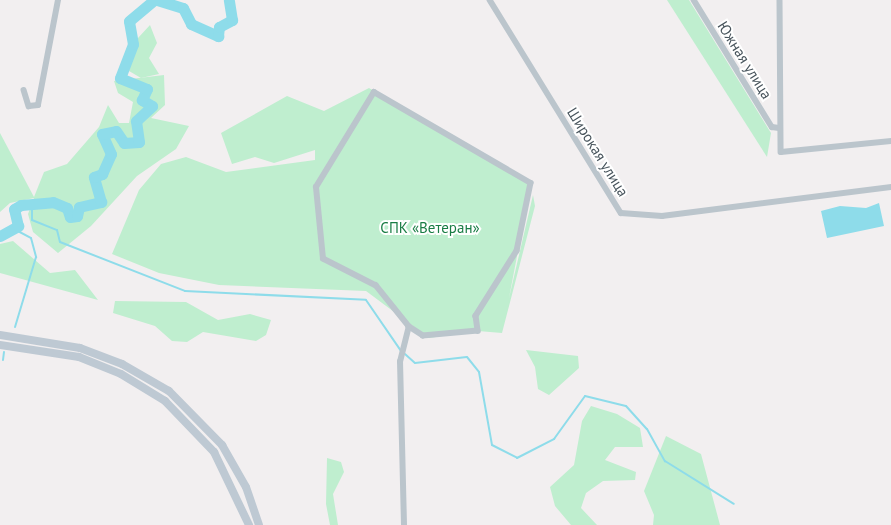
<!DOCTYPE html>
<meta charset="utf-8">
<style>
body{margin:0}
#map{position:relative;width:891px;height:525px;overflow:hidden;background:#f2eff0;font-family:"PT Sans",sans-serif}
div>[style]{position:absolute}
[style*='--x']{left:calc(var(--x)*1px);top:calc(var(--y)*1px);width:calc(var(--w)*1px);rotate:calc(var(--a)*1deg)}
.green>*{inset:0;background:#bfeecf}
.water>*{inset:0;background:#8edcea}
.stream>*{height:2px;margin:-1px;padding:0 1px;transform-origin:1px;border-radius:1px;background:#8edcea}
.river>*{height:11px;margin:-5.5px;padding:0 5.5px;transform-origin:5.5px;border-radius:5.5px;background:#8edcea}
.minor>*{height:5.5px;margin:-2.75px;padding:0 2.75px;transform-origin:2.75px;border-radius:2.75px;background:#bbc5cc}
.secondary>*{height:8px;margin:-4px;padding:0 4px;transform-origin:4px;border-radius:4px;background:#bec9d3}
span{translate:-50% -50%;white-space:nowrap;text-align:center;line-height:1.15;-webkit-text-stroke:4px #fff;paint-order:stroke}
.street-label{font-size:15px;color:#48545c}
.park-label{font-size:15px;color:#1a7d45}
</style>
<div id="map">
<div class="green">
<i style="clip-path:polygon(667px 0,689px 0,771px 133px,767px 157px)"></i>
<i style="clip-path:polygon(150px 25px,157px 43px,149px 58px,159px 74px,141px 78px,129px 71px,138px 38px)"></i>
<i style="clip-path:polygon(164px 75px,165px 105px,151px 118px,189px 126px,176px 149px,137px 176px,91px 226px,58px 253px,33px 232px,28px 214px,34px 198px,10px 203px,0 212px,0 133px,34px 197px,44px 172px,67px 164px,99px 127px,108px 105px,119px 123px,129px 123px,133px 102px,118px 93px,114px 81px)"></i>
<i style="clip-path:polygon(369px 88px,531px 183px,509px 298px,533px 195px,535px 206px,502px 333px,478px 331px,429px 338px,366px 291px,219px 285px,159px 273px,112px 254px,139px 190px,161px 164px,186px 157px,226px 172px,315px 160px,315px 150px,274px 163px,255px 157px,232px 164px,221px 133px,287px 96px,324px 111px)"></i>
<i style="clip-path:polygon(13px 241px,50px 273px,75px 270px,98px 300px,0 273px,0 244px)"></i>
<i style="clip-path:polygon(115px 301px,186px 302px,218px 320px,250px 314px,271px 320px,266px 335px,256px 341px,203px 332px,187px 342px,172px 341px,155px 326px,113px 313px)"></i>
<i style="clip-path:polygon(526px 350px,578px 356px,579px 368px,549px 395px,538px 389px,535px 367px)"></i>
<i style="clip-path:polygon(591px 406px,617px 414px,640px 428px,643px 447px,615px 447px,605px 460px,636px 472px,635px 480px,603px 481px,586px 493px,581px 508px,597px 525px,571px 525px,555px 506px,550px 487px,574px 465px,582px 421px)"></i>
<i style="clip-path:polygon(666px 436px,701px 454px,720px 525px,653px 525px,654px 515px,644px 491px)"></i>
<i style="clip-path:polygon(327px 458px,341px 462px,344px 472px,333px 494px,338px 525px,330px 525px,326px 504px)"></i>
</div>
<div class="water">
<i style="clip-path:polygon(879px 203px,884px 226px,827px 238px,821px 211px,840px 206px,866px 208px)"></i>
</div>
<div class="stream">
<i style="--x:32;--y:203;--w:17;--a:90"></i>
<i style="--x:32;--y:220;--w:27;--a:22"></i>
<i style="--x:57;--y:230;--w:12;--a:76"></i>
<i style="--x:60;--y:242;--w:134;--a:21.4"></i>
<i style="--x:185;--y:291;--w:181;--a:2.8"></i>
<i style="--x:366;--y:300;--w:62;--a:55.5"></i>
<i style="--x:14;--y:229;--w:19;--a:28"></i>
<i style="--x:31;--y:238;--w:20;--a:75"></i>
<i style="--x:36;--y:257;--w:73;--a:106.7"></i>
<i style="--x:405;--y:354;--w:13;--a:42"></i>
<i style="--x:415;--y:363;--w:52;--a:-6.6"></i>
<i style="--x:467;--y:357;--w:19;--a:51"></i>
<i style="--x:479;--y:372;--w:74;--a:79.9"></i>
<i style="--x:492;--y:445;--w:28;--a:27"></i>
<i style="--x:517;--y:458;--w:42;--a:-27.2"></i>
<i style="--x:554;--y:439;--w:53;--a:-54.2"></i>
<i style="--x:585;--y:396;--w:42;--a:13.7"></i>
<i style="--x:626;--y:406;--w:31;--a:48"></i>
<i style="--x:647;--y:429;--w:37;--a:61"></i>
<i style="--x:665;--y:461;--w:81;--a:31.9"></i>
<i style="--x:3;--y:360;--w:8;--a:-83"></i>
</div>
<div class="river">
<i style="--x:157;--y:0;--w:27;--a:17"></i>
<i style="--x:183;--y:8;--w:18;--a:63"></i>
<i style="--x:191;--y:24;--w:30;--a:24"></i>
<i style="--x:218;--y:36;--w:9;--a:-84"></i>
<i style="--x:219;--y:27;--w:15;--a:-28"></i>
<i style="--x:232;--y:20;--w:20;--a:-99"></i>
<i style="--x:0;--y:236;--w:21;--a:-29"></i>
<i style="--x:18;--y:226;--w:17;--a:-103"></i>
<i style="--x:14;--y:209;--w:8;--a:-30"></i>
<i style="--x:21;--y:205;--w:32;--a:-5"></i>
<i style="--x:53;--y:202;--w:15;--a:23"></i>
<i style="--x:67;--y:208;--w:9;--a:72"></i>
<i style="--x:70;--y:217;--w:7;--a:-8"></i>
<i style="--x:77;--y:216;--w:9;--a:-77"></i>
<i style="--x:79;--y:207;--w:23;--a:-13"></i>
<i style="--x:101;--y:202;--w:26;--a:-106"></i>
<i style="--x:94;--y:177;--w:9;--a:-21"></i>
<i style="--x:102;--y:174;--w:22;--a:-66"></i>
<i style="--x:111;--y:154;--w:22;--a:-114"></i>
<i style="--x:102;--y:134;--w:14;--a:-12"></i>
<i style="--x:116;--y:131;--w:14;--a:56"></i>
<i style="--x:124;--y:143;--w:15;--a:-4"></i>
<i style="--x:139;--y:142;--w:21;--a:-98"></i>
<i style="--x:136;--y:121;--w:22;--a:-43"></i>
<i style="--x:152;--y:106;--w:12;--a:-149"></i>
<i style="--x:142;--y:100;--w:12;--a:-66"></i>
<i style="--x:147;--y:89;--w:29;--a:-158"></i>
<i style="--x:120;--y:78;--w:36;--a:-69"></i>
<i style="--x:133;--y:44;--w:23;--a:-100"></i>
<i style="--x:129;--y:21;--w:33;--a:-40"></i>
</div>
<div class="minor">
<i style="--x:490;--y:0;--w:250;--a:58.4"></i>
<i style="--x:621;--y:213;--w:41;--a:4.2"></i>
<i style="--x:662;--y:216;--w:231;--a:-7.2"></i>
<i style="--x:694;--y:0;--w:149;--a:58.4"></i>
<i style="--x:772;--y:127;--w:7;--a:8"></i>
<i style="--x:780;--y:0;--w:152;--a:89.6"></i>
<i style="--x:781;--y:152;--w:111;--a:-5.7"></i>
<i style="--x:24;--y:90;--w:17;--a:73"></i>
<i style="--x:29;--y:106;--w:9;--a:-6"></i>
<i style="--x:38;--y:105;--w:107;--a:-79.2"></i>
<i style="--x:374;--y:92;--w:181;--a:30.1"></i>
<i style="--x:531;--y:183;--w:69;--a:101.6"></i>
<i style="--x:517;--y:251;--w:77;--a:122.2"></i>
<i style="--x:476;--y:316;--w:15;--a:82"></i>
<i style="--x:478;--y:331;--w:55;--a:174.8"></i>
<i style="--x:423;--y:336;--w:17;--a:-147"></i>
<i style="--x:409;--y:327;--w:53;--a:-128.8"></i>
<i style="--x:376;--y:286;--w:59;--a:-153"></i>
<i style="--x:323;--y:259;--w:72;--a:-95.6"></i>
<i style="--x:316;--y:187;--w:111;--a:-58.6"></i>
<i style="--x:404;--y:525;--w:163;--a:-91.4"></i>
<i style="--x:400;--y:362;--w:36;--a:-76"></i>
</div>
<div class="secondary">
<i style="--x:0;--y:335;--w:81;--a:9.2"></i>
<i style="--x:80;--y:348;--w:45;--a:20.9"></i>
<i style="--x:122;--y:364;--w:54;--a:29.9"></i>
<i style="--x:169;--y:391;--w:76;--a:45.5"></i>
<i style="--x:222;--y:445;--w:48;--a:60.3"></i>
<i style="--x:246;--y:487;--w:40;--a:71.1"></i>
<i style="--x:0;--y:345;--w:80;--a:8.6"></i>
<i style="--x:79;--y:357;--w:45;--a:22"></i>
<i style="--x:121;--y:374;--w:52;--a:31.5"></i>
<i style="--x:165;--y:401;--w:71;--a:46.1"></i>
<i style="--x:214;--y:452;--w:81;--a:64.4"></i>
</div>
<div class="street-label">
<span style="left:745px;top:60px;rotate:58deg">Южная улица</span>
<span style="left:598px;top:152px;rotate:58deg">Широкая улица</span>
</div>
<div class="park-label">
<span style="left:430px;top:228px">СПК «Ветеран»</span>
</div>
</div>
